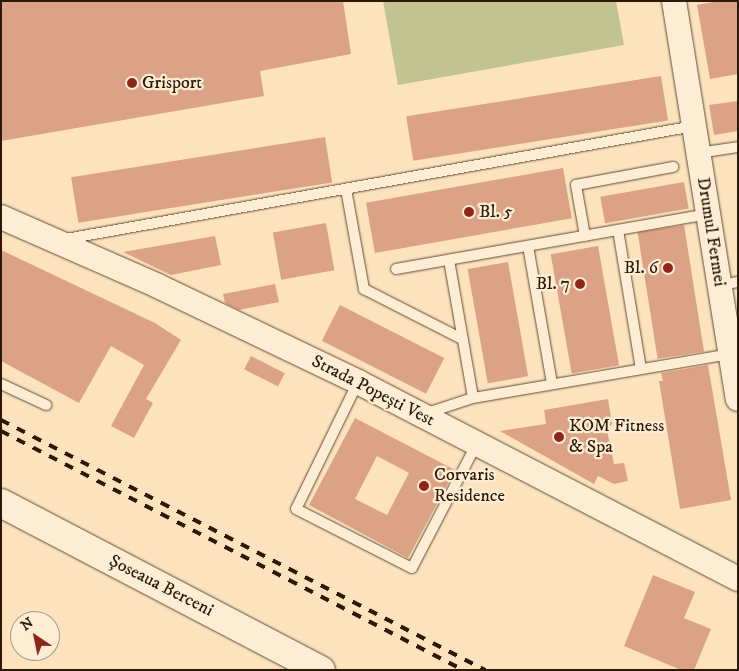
<!DOCTYPE html>
<meta charset="utf-8">
<style>
body{margin:0}
#map{position:relative;width:739px;height:671px;overflow:hidden;background:#fce3be;font-family:"IM FELL DW Pica",serif}
div>[style]{position:absolute}
[style*='--x']{left:calc(var(--x)*1px);top:calc(var(--y)*1px);width:calc(var(--w)*1px);rotate:calc(var(--a)*1deg)}
.green>*{inset:0;background:#c1c390}
.building>*{inset:0;background:#dca286;transform-origin:0 0}
.roads{filter:drop-shadow(0 0 1px #604b32) drop-shadow(0 0 1px #604b32)}
.service>*{height:10px;margin:-5px;padding:0 5px;transform-origin:5px;border-radius:5px;background:#fdedd5}
.tertiary>*{height:24px;margin:-12px;padding:0 12px;transform-origin:12px;border-radius:12px;background:#fdedd5}
.secondary>*{height:28px;margin:-14px;padding:0 14px;transform-origin:14px;border-radius:14px;background:#fdedd5}
.rail>*{height:4px;margin-top:-2px;transform-origin:0;background:repeating-linear-gradient(90deg,#2c1803 0 9px,transparent 0 18px)}
.dots>*{width:14px;height:14px;translate:-50% -50%;box-sizing:border-box;border:2px solid #fdedd5;border-radius:50%}
span{translate:-50% -50%;white-space:nowrap;text-align:center;line-height:1.15;-webkit-text-stroke:4.5px #fdedd5;paint-order:stroke}
.poi-label{font-size:18px;color:#2c1803}
.left{translate:0 -50%;text-align:left}
.right{translate:-100% -50%;text-align:right}
.street-label{font-size:18px;color:#2c1803}
.frame{position:absolute;inset:0;border:2px solid #2c1803;pointer-events:none}
.north{position:absolute;left:10px;top:611px;width:50px;height:50px;box-sizing:border-box;background:#fdedd5;border:1px solid #a99881;border-radius:50%;rotate:326deg;font-size:14px;font-weight:700;line-height:20px;text-align:center;color:#2c1803}
.north::after{content:'';display:block;margin:auto;width:18px;height:22px;background:#8f2418;clip-path:polygon(50% 0,100% 100%,50% 72%,0 100%)}
</style>
<div id="map">
<div class="green">
<i style="clip-path:polygon(383px 1px,616px 1px,624px 45px,398px 85px)"></i>
</div>
<div class="building">
<i style="clip-path:polygon(1px 1px,343px 1px,351px 54px,260px 71px,264px 96px,1px 141px)"></i>
<i style="clip-path:polygon(718px 1px,738px 1px,738px 74px,710px 79px,697px 5px)"></i>
<i style="left:661px;top:76px;width:45px;height:258px;rotate:81deg"></i>
<i style="clip-path:polygon(738px 101px,738px 131px,714px 135px,709px 105px)"></i>
<i style="left:325px;top:137px;width:46px;height:257px;rotate:81deg"></i>
<i style="left:563px;top:168px;width:51px;height:200px;rotate:80deg"></i>
<i style="left:684px;top:182px;width:27px;height:85px;rotate:80deg"></i>
<i style="left:326px;top:223px;width:48px;height:54px;rotate:80deg"></i>
<i style="left:684px;top:225px;width:128px;height:47px;rotate:81deg"></i>
<i style="clip-path:polygon(215px 236px,221px 265px,171px 275px,123px 252px)"></i>
<i style="left:598px;top:246px;width:121px;height:48px;rotate:80deg"></i>
<i style="clip-path:polygon(1px 250px,155px 323px,181px 340px,146px 399px,153px 403px,134px 438px,111px 426px,144px 365px,111px 346px,79px 403px,1px 361px)"></i>
<i style="left:508px;top:262px;width:116px;height:41px;rotate:80deg"></i>
<i style="clip-path:polygon(275px 284px,279px 302px,239px 310px,225px 303px,223px 294px)"></i>
<i style="left:340px;top:305px;width:117px;height:40px;rotate:27deg"></i>
<i style="left:251px;top:356px;width:38px;height:15px;rotate:27deg"></i>
<i style="clip-path:polygon(708px 365px,731px 500px,680px 509px,659px 381px,663px 381px,661px 373px)"></i>
<i style="clip-path:polygon(608px 399px,612px 424px,607px 430px,614px 464px,624px 463px,628px 481px,614px 484px,598px 476px,594px 484px,500px 431px,546px 424px,544px 410px)"></i>
<i style="clip-path:polygon(evenodd,355px 418px,455px 470px,408px 558px,309px 505px,355px 418px,377px 456px,409px 473px,387px 515px,355px 499px,377px 456px)"></i>
<i style="clip-path:polygon(653px 575px,695px 592px,684px 618px,711px 629px,694px 670px,681px 670px,624px 646px)"></i>
</div>
<div class="roads">
<div class="service">
<i style="--x:698;--y:153;--w:40;--a:-8.5"></i>
<i style="--x:346;--y:189;--w:102;--a:79.8"></i>
<i style="--x:364;--y:289;--w:110;--a:27"></i>
<i style="--x:618;--y:230;--w:141;--a:80.6"></i>
<i style="--x:585;--y:236;--w:52;--a:-100"></i>
<i style="--x:576;--y:185;--w:99;--a:-10.5"></i>
<i style="--x:66;--y:239;--w:638;--a:-10.2"></i>
<i style="--x:528;--y:246;--w:140;--a:80.1"></i>
<i style="--x:449;--y:260;--w:140;--a:80.1"></i>
<i style="--x:396;--y:269;--w:317;--a:-10"></i>
<i style="--x:719;--y:285;--w:19;--a:-9"></i>
<i style="--x:358;--y:382;--w:141;--a:116"></i>
<i style="--x:296;--y:509;--w:130;--a:27"></i>
<i style="--x:412;--y:568;--w:139;--a:-62.5"></i>
<i style="--x:1;--y:384;--w:50;--a:25"></i>
<i style="--x:424;--y:414;--w:52;--a:-18.1"></i>
<i style="--x:473;--y:398;--w:261;--a:-9.7"></i>
</div>
<div class="tertiary">
<i style="--x:674;--y:1;--w:403;--a:80.9"></i>
<i style="--x:1;--y:217;--w:171;--a:23.7"></i>
<i style="--x:158;--y:286;--w:222;--a:25.6"></i>
<i style="--x:358;--y:382;--w:428;--a:27.4"></i>
</div>
<div class="secondary">
<i style="--x:1;--y:503;--w:361;--a:27.6"></i>
</div>
</div>
<div class="rail">
<i style="--x:1;--y:420;--w:545;--a:27.32"></i>
<i style="--x:1;--y:431;--w:520;--a:27.35"></i>
</div>
<div class="dots">
<i style="left:132px;top:83px;background:#8f2418"></i>
<i style="left:469px;top:212px;background:#8f2418"></i>
<i style="left:668px;top:268px;background:#8f2418"></i>
<i style="left:580px;top:284px;background:#8f2418"></i>
<i style="left:559px;top:437px;background:#8f2418"></i>
<i style="left:424px;top:486px;background:#8f2418"></i>
</div>
<div class="poi-label">
<span class="left" style="left:142px;top:83px">Grisport</span>
<span class="left" style="left:479px;top:212px">Bl. 5</span>
<span class="right" style="left:658px;top:268px">Bl. 6</span>
<span class="right" style="left:570px;top:284px">Bl. 7</span>
<span class="left" style="left:569px;top:437px">KOM Fitness<br>&amp; Spa</span>
<span class="left" style="left:434px;top:486px">Corvaris<br>Residence</span>
</div>
<div class="street-label">
<span style="left:711px;top:232px;rotate:81deg">Drumul Fermei</span>
<span style="left:373px;top:391px;rotate:27deg">Strada Popești Vest</span>
<span style="left:161px;top:586px;rotate:27deg">Șoseaua Berceni</span>
</div>
<div class="frame"></div>
<div class="north">N</div>
</div>
